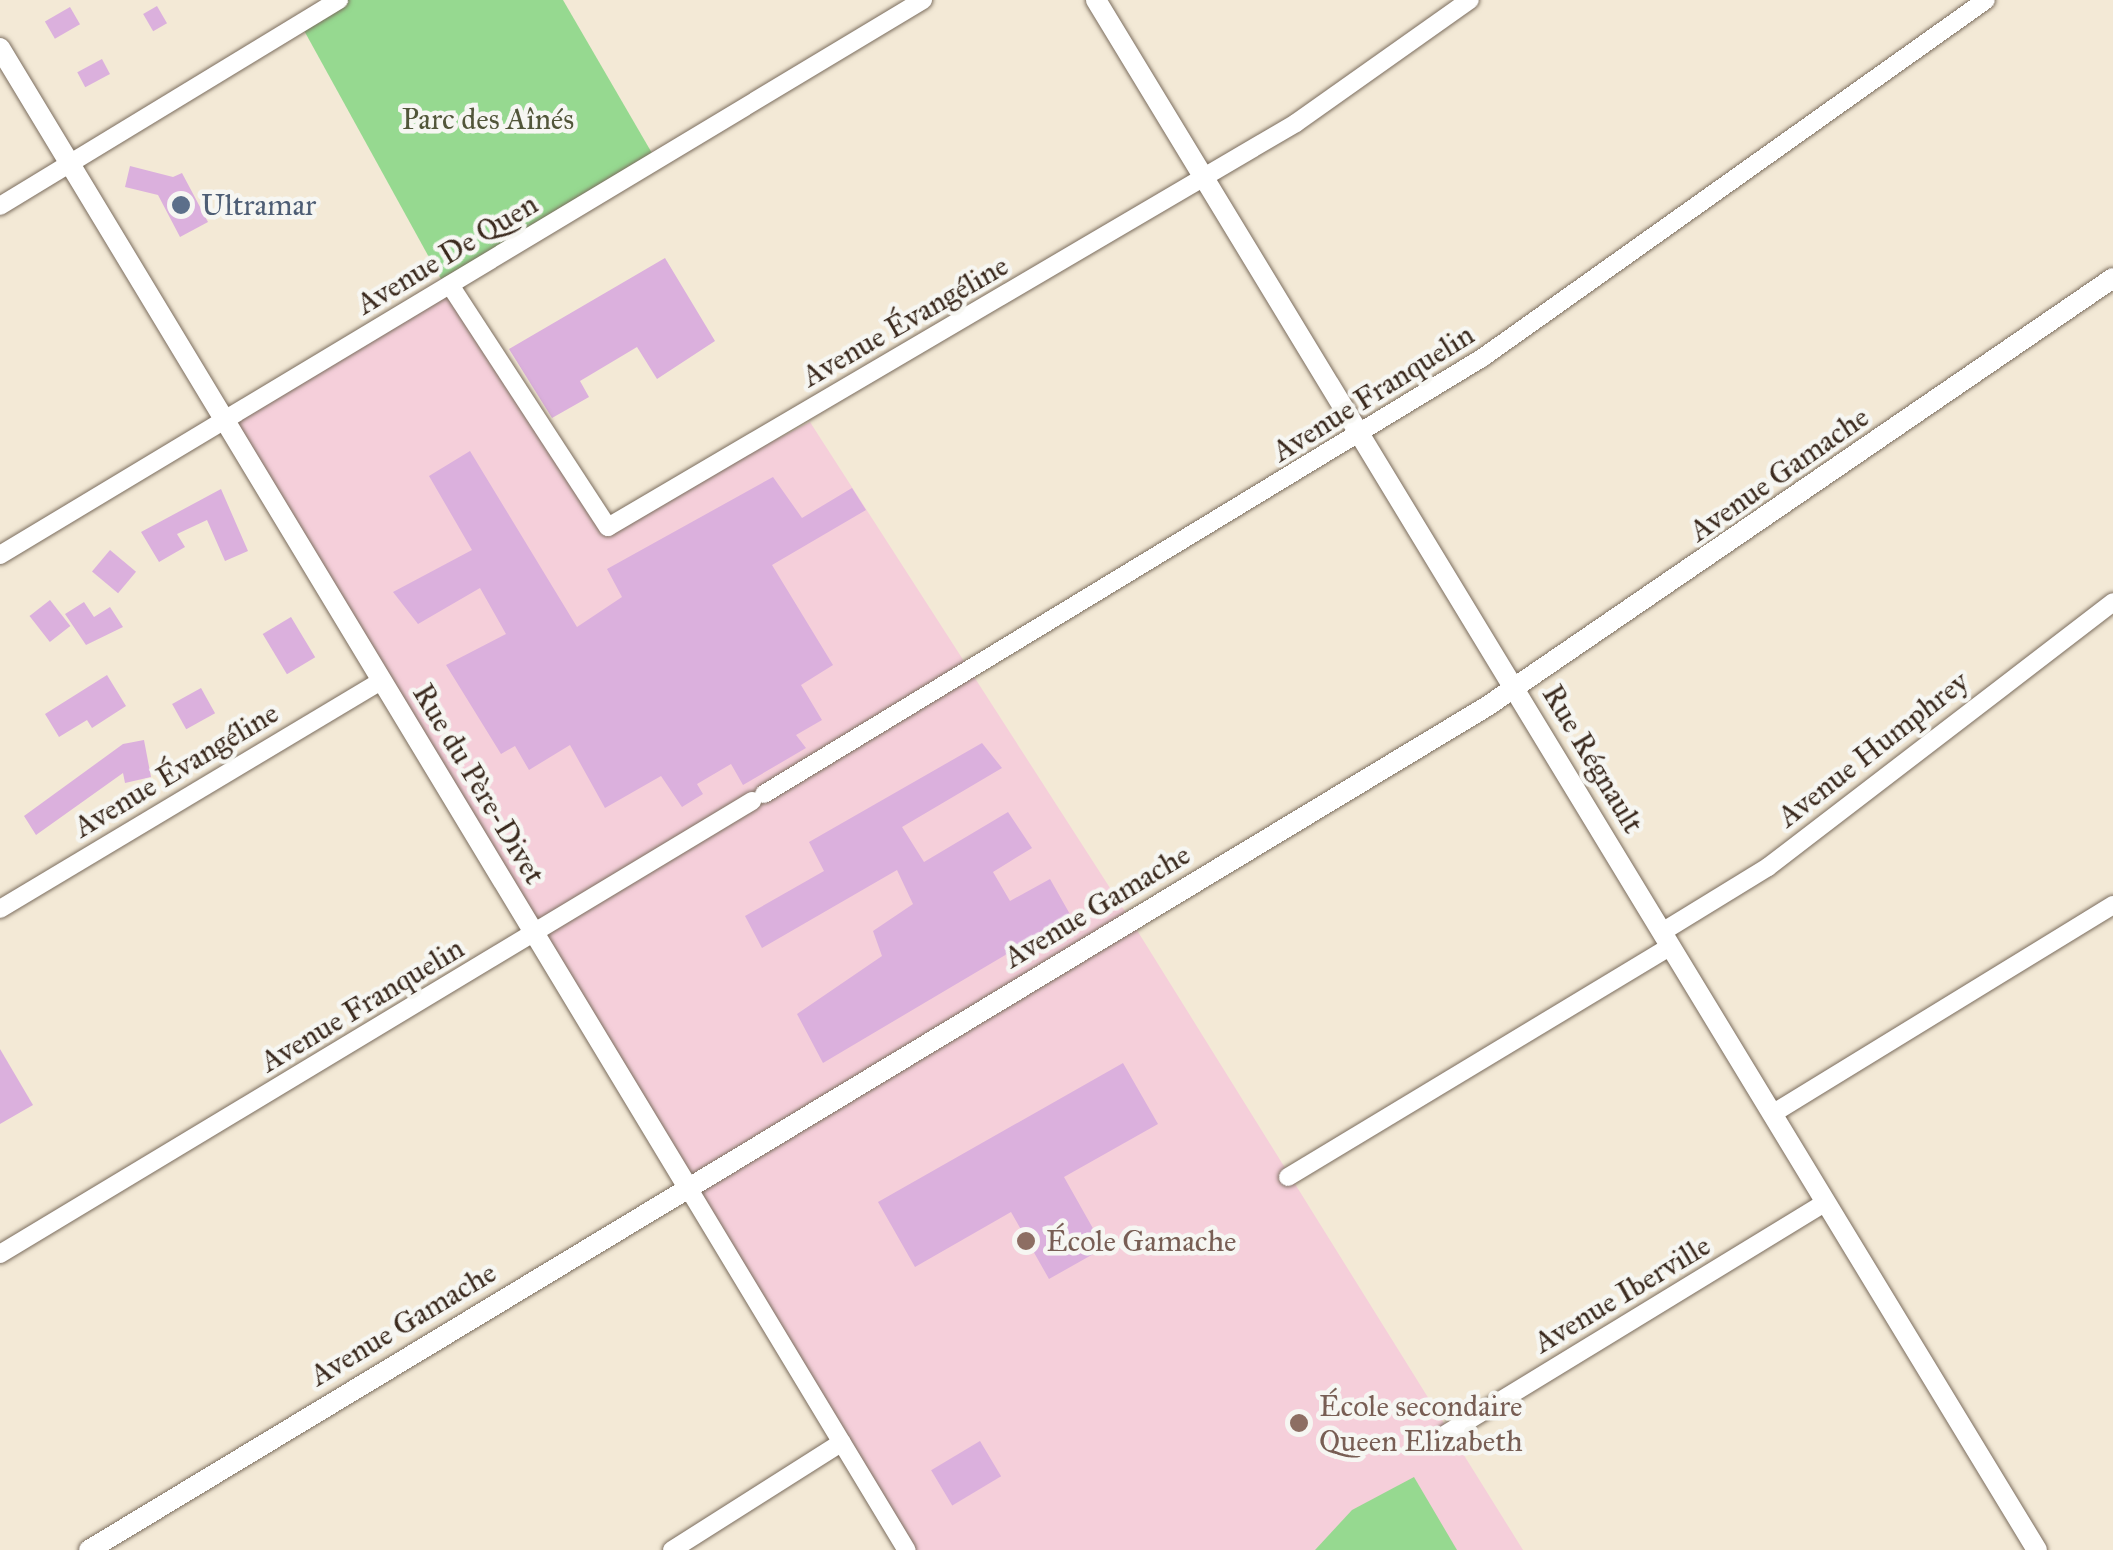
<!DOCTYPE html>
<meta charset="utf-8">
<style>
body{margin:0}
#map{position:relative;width:2113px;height:1550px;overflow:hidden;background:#f3e9d6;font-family:"IM FELL Great Primer",serif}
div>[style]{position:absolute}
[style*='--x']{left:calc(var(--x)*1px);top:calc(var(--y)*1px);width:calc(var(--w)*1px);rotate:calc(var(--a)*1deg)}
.built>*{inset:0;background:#f5cfda}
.green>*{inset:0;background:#96d990}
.building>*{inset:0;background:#dbb0dd;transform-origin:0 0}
.roads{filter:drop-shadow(0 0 2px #7b6d5e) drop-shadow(0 0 2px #7b6d5e)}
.minor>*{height:18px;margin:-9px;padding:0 9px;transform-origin:9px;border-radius:9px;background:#fff}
.tertiary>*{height:20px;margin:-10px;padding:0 10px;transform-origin:10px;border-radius:10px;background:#fff}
.dots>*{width:28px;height:28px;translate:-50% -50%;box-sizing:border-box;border:5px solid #f6f6f2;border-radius:50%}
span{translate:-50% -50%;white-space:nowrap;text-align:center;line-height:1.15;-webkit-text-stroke:9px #f6f6f2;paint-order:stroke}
.park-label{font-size:30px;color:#52563a}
.service-label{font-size:30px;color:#4e5e75}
.left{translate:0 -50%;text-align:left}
.street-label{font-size:30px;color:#3b2a1e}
.education-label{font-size:30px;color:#785e54}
</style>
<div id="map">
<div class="built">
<i style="clip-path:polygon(450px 285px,608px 527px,810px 422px,1130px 919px,1523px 1550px,912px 1550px,224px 420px)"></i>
</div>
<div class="green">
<i style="clip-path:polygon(342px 0,563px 0,656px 160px,441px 279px,301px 25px)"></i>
<i style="clip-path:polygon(1414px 1477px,1457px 1550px,1315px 1550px,1352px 1510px)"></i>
</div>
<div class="building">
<i style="left:157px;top:6px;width:20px;height:16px;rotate:60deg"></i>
<i style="left:70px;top:7px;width:20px;height:29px;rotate:60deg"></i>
<i style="left:102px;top:59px;width:17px;height:28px;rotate:62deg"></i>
<i style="clip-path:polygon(130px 166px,173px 177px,182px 173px,208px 222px,180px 237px,158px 195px,125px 187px)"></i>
<i style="clip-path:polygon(665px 258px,715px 341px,657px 379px,637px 347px,580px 381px,589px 397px,552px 418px,509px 349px)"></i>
<i style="clip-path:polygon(470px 451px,577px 627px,622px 597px,607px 569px,773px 477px,802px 518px,852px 488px,866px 510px,772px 565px,833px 665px,801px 685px,822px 720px,796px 735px,806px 748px,743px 785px,731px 764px,697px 784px,703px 794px,682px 807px,661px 776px,605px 808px,570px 745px,529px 770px,515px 746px,501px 754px,446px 665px,506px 634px,480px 588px,418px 624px,393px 592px,472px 550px,429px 476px)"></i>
<i style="clip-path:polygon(221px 489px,248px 551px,225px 561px,207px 520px,177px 534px,185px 547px,159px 562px,141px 532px)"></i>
<i style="left:110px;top:550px;width:34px;height:28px;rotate:40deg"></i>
<i style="left:50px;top:600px;width:33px;height:26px;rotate:52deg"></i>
<i style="clip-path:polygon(84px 602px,94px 617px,110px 607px,123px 627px,86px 645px,65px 614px)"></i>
<i style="left:291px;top:617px;width:47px;height:33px;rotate:59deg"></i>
<i style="clip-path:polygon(107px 675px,126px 706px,92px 728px,87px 720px,59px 737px,45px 714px)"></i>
<i style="left:201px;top:688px;width:29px;height:33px;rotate:61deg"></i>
<i style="clip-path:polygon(144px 740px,151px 777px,125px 783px,123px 773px,36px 835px,24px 816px,123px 744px)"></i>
<i style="clip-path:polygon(982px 743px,1002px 768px,902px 827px,924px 862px,1008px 812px,1032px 848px,993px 872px,1010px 901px,1050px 879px,1071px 916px,823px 1063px,797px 1014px,882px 956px,873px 931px,913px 904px,897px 870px,762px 948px,745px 916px,824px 871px,809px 842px)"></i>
<i style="clip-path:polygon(0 1049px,33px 1105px,0 1124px)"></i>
<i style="clip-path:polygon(1123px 1063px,1158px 1124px,1064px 1177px,1104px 1248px,1049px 1279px,1011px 1212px,915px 1267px,878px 1202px)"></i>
<i style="left:980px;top:1441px;width:41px;height:57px;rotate:59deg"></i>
</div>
<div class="roads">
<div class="minor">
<i style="--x:0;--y:206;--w:397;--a:-31.3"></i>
<i style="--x:450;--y:285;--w:289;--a:56.9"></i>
<i style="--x:608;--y:527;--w:798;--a:-30.42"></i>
<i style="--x:1296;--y:123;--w:213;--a:-35.3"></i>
<i style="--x:0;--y:555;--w:1077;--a:-31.02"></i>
<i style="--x:764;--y:794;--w:840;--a:-31.27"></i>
<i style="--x:1482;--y:358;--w:618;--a:-35.39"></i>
<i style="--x:0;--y:909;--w:445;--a:-30.9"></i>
<i style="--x:1662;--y:932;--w:124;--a:-31.5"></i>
<i style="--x:1768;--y:867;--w:435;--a:-37.5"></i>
<i style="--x:1772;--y:1114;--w:400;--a:-31.5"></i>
<i style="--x:1288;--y:1177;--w:447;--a:-31.1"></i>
<i style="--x:687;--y:1186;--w:425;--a:58.9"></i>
<i style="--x:0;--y:1254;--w:878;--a:-31.06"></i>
<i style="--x:1446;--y:1434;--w:445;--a:-31.4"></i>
<i style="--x:672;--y:1550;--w:201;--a:-32.4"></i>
</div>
<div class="tertiary">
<i style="--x:1096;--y:0;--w:1813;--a:58.74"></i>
<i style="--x:0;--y:48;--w:1329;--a:58.88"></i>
<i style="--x:89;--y:1550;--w:1635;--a:-31.11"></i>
<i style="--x:1489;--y:705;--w:756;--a:-34.38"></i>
</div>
</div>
<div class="dots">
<i style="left:181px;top:205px;background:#5c6f8a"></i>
<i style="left:1026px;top:1241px;background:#8d6e63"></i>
<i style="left:1299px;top:1423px;background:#8d6e63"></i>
</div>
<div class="park-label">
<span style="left:488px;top:119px">Parc des Aînés</span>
</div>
<div class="service-label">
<span class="left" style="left:201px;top:205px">Ultramar</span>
</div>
<div class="street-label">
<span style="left:447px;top:254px;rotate:-31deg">Avenue De Quen</span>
<span style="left:905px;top:321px;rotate:-30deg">Avenue Évangéline</span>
<span style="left:1373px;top:393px;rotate:-32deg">Avenue Franquelin</span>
<span style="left:1779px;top:474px;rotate:-35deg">Avenue Gamache</span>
<span style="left:1873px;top:749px;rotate:-38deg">Avenue Humphrey</span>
<span style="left:1593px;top:759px;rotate:59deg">Rue Régnault</span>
<span style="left:176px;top:770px;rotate:-31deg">Avenue Évangéline</span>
<span style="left:479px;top:784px;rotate:59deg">Rue du Père-Divet</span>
<span style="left:1097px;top:906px;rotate:-31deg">Avenue Gamache</span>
<span style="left:362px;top:1005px;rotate:-31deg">Avenue Franquelin</span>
<span style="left:1622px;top:1294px;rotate:-31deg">Avenue Iberville</span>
<span style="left:403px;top:1324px;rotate:-31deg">Avenue Gamache</span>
</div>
<div class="education-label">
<span class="left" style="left:1046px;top:1241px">École Gamache</span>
<span class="left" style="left:1319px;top:1423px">École secondaire<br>Queen Elizabeth</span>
</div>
</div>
